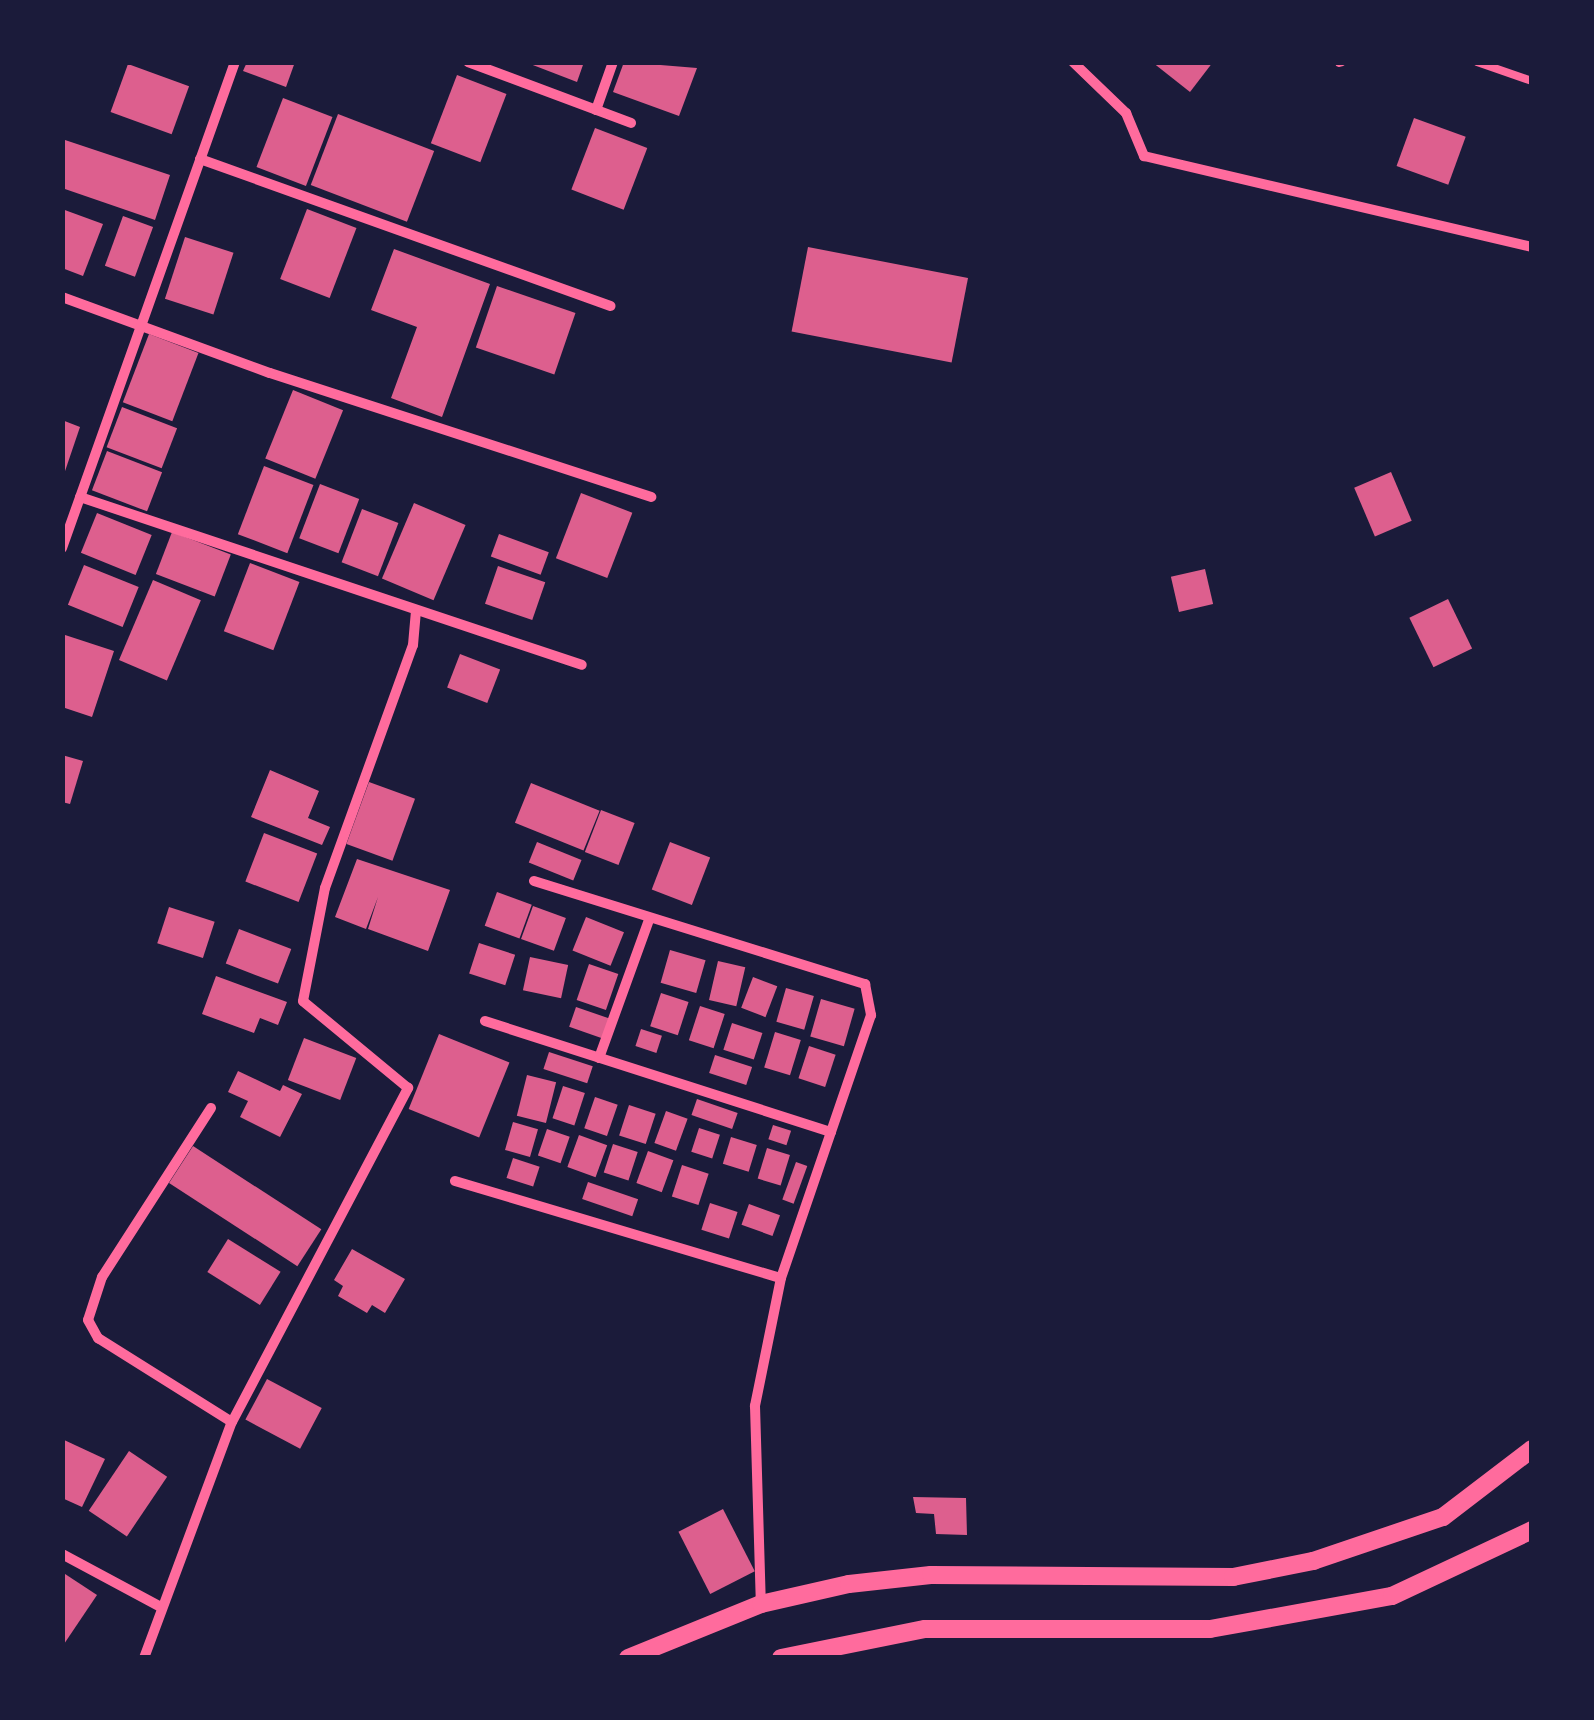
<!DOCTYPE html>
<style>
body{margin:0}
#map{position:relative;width:1594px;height:1720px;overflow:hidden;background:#1b1b3a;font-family:"Roboto Condensed",sans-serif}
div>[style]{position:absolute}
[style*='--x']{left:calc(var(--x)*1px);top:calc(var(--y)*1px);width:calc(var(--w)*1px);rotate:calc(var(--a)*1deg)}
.building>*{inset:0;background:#dd5f8e;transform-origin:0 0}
.service>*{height:8px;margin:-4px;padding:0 4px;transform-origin:4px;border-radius:4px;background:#ff6b9d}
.minor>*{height:10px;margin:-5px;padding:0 5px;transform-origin:5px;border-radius:5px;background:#ff6b9d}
.tertiary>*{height:18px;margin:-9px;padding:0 9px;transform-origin:9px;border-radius:9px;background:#ff6b9d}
span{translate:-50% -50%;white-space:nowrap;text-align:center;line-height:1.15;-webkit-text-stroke:10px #1b1b3a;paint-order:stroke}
.frame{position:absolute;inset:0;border:65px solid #1b1b3a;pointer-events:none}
</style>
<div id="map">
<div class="building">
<i style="clip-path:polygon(247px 62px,295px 62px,286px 87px,243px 71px)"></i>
<i style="clip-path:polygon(525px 62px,584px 62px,577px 82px)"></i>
<i style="clip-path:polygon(624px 62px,697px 68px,679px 116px,613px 92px)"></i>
<i style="clip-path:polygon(1152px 62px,1213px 62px,1190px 92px)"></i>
<i style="left:128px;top:64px;width:65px;height:51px;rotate:20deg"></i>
<i style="left:457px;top:75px;width:53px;height:73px;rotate:21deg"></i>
<i style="left:283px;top:98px;width:53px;height:74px;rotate:21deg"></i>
<i style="left:338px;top:114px;width:103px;height:76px;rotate:21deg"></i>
<i style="left:1414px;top:118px;width:55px;height:51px;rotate:20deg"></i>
<i style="left:595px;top:128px;width:56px;height:66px;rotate:21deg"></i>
<i style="clip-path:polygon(62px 139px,170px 175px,155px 220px,62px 188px)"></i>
<i style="clip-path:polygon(62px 209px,103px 224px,83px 276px,62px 268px)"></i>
<i style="left:307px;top:209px;width:53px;height:75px;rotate:21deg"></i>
<i style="left:123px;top:216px;width:32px;height:53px;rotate:20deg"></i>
<i style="left:185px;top:237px;width:51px;height:65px;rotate:18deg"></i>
<i style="left:808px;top:247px;width:163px;height:86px;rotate:11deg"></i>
<i style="clip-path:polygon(394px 249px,490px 284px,442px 417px,391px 398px,417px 327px,371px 310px)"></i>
<i style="left:497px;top:286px;width:83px;height:65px;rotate:19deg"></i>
<i style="left:149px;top:334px;width:53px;height:73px;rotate:21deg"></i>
<i style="left:293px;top:390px;width:54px;height:74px;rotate:22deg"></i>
<i style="left:122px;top:407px;width:59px;height:43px;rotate:21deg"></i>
<i style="clip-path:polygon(62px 420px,80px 427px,62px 480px)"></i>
<i style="left:107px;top:451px;width:59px;height:42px;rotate:21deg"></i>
<i style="left:264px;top:466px;width:53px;height:73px;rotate:21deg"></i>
<i style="left:1391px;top:472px;width:53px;height:40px;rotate:67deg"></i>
<i style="left:320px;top:484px;width:42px;height:58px;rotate:21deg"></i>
<i style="left:581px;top:493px;width:55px;height:70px;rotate:21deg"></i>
<i style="left:414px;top:503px;width:56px;height:82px;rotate:23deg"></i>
<i style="left:362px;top:509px;width:39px;height:57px;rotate:21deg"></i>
<i style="left:97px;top:513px;width:59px;height:43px;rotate:22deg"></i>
<i style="left:172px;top:532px;width:63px;height:45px;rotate:21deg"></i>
<i style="left:499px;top:534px;width:53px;height:24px;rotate:20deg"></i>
<i style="left:250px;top:563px;width:53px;height:73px;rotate:21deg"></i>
<i style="left:84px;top:565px;width:59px;height:43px;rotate:22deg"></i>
<i style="left:498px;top:566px;width:50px;height:40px;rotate:19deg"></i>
<i style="left:1205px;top:569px;width:36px;height:35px;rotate:77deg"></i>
<i style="left:153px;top:580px;width:52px;height:87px;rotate:23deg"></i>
<i style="left:1448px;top:599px;width:55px;height:43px;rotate:64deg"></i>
<i style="clip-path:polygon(62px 634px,114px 651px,92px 717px,62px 707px)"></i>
<i style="left:460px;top:654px;width:43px;height:36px;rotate:21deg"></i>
<i style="clip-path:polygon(62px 755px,83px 761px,70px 804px,62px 802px)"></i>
<i style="clip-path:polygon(270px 770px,319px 791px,308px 818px,330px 827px,322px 845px,251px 817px)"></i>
<i style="left:369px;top:782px;width:49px;height:66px;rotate:20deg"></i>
<i style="left:531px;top:783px;width:74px;height:43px;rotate:22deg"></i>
<i style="left:601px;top:810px;width:36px;height:45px;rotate:21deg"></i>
<i style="left:264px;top:833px;width:57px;height:52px;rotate:21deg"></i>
<i style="left:537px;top:842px;width:48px;height:22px;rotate:22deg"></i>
<i style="left:670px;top:842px;width:43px;height:51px;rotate:21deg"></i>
<i style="clip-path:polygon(357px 859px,450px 890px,428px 951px,368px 929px,378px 897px,366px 929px,335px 917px)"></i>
<i style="left:497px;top:892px;width:37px;height:36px;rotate:20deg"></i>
<i style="left:533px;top:906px;width:35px;height:35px;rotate:20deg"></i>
<i style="left:169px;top:907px;width:48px;height:38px;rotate:18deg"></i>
<i style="left:586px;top:917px;width:41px;height:36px;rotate:22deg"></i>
<i style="left:239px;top:929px;width:56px;height:37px;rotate:21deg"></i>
<i style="left:479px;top:943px;width:38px;height:32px;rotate:18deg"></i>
<i style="left:670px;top:950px;width:37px;height:34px;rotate:16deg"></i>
<i style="left:530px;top:957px;width:39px;height:34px;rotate:12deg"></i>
<i style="left:718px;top:961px;width:28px;height:40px;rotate:13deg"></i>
<i style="left:589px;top:964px;width:31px;height:38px;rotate:19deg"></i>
<i style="clip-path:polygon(216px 976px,287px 1002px,278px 1025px,260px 1018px,254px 1033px,202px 1014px)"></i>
<i style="left:753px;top:977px;width:26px;height:33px;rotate:21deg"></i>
<i style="left:786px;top:988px;width:29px;height:35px;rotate:16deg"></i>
<i style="left:661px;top:993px;width:29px;height:35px;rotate:18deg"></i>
<i style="left:821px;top:999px;width:35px;height:39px;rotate:16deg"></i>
<i style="left:700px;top:1006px;width:26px;height:36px;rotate:18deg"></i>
<i style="left:576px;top:1007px;width:37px;height:21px;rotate:19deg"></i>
<i style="left:732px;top:1023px;width:32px;height:28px;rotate:18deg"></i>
<i style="left:641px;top:1029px;width:22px;height:18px;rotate:18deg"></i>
<i style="left:775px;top:1032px;width:27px;height:37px;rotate:17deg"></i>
<i style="left:439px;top:1034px;width:76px;height:81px;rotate:22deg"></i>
<i style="left:304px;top:1038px;width:56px;height:45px;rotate:21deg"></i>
<i style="left:809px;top:1046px;width:28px;height:34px;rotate:18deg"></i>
<i style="left:549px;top:1052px;width:46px;height:18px;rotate:18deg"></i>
<i style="left:715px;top:1055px;width:39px;height:19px;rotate:18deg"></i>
<i style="clip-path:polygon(238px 1071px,280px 1091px,283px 1085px,302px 1094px,280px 1137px,240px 1117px,248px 1101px,228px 1092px)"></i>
<i style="left:527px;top:1075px;width:30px;height:42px;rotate:14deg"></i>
<i style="left:563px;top:1086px;width:23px;height:34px;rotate:18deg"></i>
<i style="left:595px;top:1097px;width:24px;height:33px;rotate:19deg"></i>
<i style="left:697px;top:1099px;width:43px;height:17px;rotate:19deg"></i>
<i style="left:629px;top:1105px;width:28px;height:32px;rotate:18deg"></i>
<i style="left:666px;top:1111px;width:23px;height:34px;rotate:20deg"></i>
<i style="left:513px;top:1122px;width:26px;height:29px;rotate:16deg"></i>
<i style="left:773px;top:1125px;width:19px;height:15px;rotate:18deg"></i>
<i style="left:699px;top:1128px;width:22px;height:25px;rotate:18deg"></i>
<i style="left:547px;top:1129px;width:24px;height:28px;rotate:19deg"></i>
<i style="left:579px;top:1135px;width:30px;height:34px;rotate:20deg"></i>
<i style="left:731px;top:1137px;width:27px;height:28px;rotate:17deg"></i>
<i style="left:613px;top:1144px;width:26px;height:30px;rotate:18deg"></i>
<i style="left:193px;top:1146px;width:153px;height:44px;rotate:33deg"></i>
<i style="left:767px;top:1148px;width:24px;height:32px;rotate:17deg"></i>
<i style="left:648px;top:1151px;width:27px;height:34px;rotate:20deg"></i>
<i style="left:513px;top:1158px;width:28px;height:21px;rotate:18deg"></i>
<i style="left:796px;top:1162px;width:12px;height:40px;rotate:20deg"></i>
<i style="left:682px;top:1165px;width:28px;height:33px;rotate:18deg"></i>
<i style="left:588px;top:1182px;width:53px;height:18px;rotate:19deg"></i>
<i style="left:710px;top:1203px;width:29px;height:28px;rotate:18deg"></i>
<i style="left:749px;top:1204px;width:33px;height:22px;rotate:20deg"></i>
<i style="left:228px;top:1239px;width:62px;height:39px;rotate:32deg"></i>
<i style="clip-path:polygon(352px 1249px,405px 1279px,385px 1313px,372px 1305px,367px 1313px,338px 1296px,343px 1286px,334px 1280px)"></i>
<i style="left:267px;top:1379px;width:62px;height:46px;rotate:28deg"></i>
<i style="clip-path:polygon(62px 1439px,105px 1459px,82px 1507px,62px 1498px)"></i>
<i style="left:129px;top:1451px;width:46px;height:72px;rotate:34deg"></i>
<i style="clip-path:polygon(913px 1497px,966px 1498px,967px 1535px,936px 1534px,934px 1514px,916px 1513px)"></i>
<i style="left:723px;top:1509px;width:70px;height:50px;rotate:63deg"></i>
<i style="clip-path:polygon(62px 1572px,97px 1595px,62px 1647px)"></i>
</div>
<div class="service">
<i style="--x:1477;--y:62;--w:58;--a:19.1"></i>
<i style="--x:1339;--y:63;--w:3;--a:-18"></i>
</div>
<div class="minor">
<i style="--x:468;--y:62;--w:174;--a:20.5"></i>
<i style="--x:1073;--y:62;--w:74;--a:43.9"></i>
<i style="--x:1126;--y:113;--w:47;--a:67.3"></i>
<i style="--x:1144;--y:156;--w:399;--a:13.2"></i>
<i style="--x:596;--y:110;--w:51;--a:-70.5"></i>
<i style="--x:200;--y:159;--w:436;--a:19.7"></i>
<i style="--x:62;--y:297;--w:221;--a:20.1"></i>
<i style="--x:270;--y:373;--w:401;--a:18"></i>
<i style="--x:80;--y:497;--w:529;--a:18.5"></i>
<i style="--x:62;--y:548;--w:516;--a:-70.41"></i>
<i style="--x:534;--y:881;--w:347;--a:17.3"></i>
<i style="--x:865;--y:984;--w:32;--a:79"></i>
<i style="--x:871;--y:1015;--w:124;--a:108.9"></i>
<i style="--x:485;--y:1021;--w:363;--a:17.8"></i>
<i style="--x:831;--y:1132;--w:154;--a:108.9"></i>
<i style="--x:781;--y:1278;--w:131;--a:101.5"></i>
<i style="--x:755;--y:1406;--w:198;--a:88.3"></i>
<i style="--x:599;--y:1058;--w:147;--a:-70.1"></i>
<i style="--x:211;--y:1108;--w:201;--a:122.8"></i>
<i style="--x:102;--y:1277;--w:45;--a:108"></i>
<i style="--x:88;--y:1320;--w:21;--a:61"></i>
<i style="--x:98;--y:1338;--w:158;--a:32.1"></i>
<i style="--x:455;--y:1181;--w:340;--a:16.6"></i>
<i style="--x:62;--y:1554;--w:110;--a:28.2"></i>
<i style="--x:144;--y:1658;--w:252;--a:-69.6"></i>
<i style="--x:232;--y:1422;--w:378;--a:-62.2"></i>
<i style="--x:408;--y:1088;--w:136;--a:-140.4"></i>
<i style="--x:303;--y:1001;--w:115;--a:-79"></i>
<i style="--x:325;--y:888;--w:258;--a:-70.1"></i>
<i style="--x:413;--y:645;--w:34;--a:-85"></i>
</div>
<div class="tertiary">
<i style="--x:628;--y:1658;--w:144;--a:-22.1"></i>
<i style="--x:761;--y:1604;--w:90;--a:-12.8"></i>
<i style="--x:849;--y:1584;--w:82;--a:-6.3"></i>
<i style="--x:931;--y:1575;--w:302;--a:0.4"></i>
<i style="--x:1233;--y:1577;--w:82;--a:-11.3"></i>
<i style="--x:1313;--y:1561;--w:137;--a:-18.7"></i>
<i style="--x:1443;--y:1517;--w:112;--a:-37.4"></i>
<i style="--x:781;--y:1658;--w:147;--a:-11.4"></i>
<i style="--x:925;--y:1629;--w:285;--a:0"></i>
<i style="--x:1210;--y:1629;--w:185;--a:-10.3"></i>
<i style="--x:1392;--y:1596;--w:155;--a:-25.2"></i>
</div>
<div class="frame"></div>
</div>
